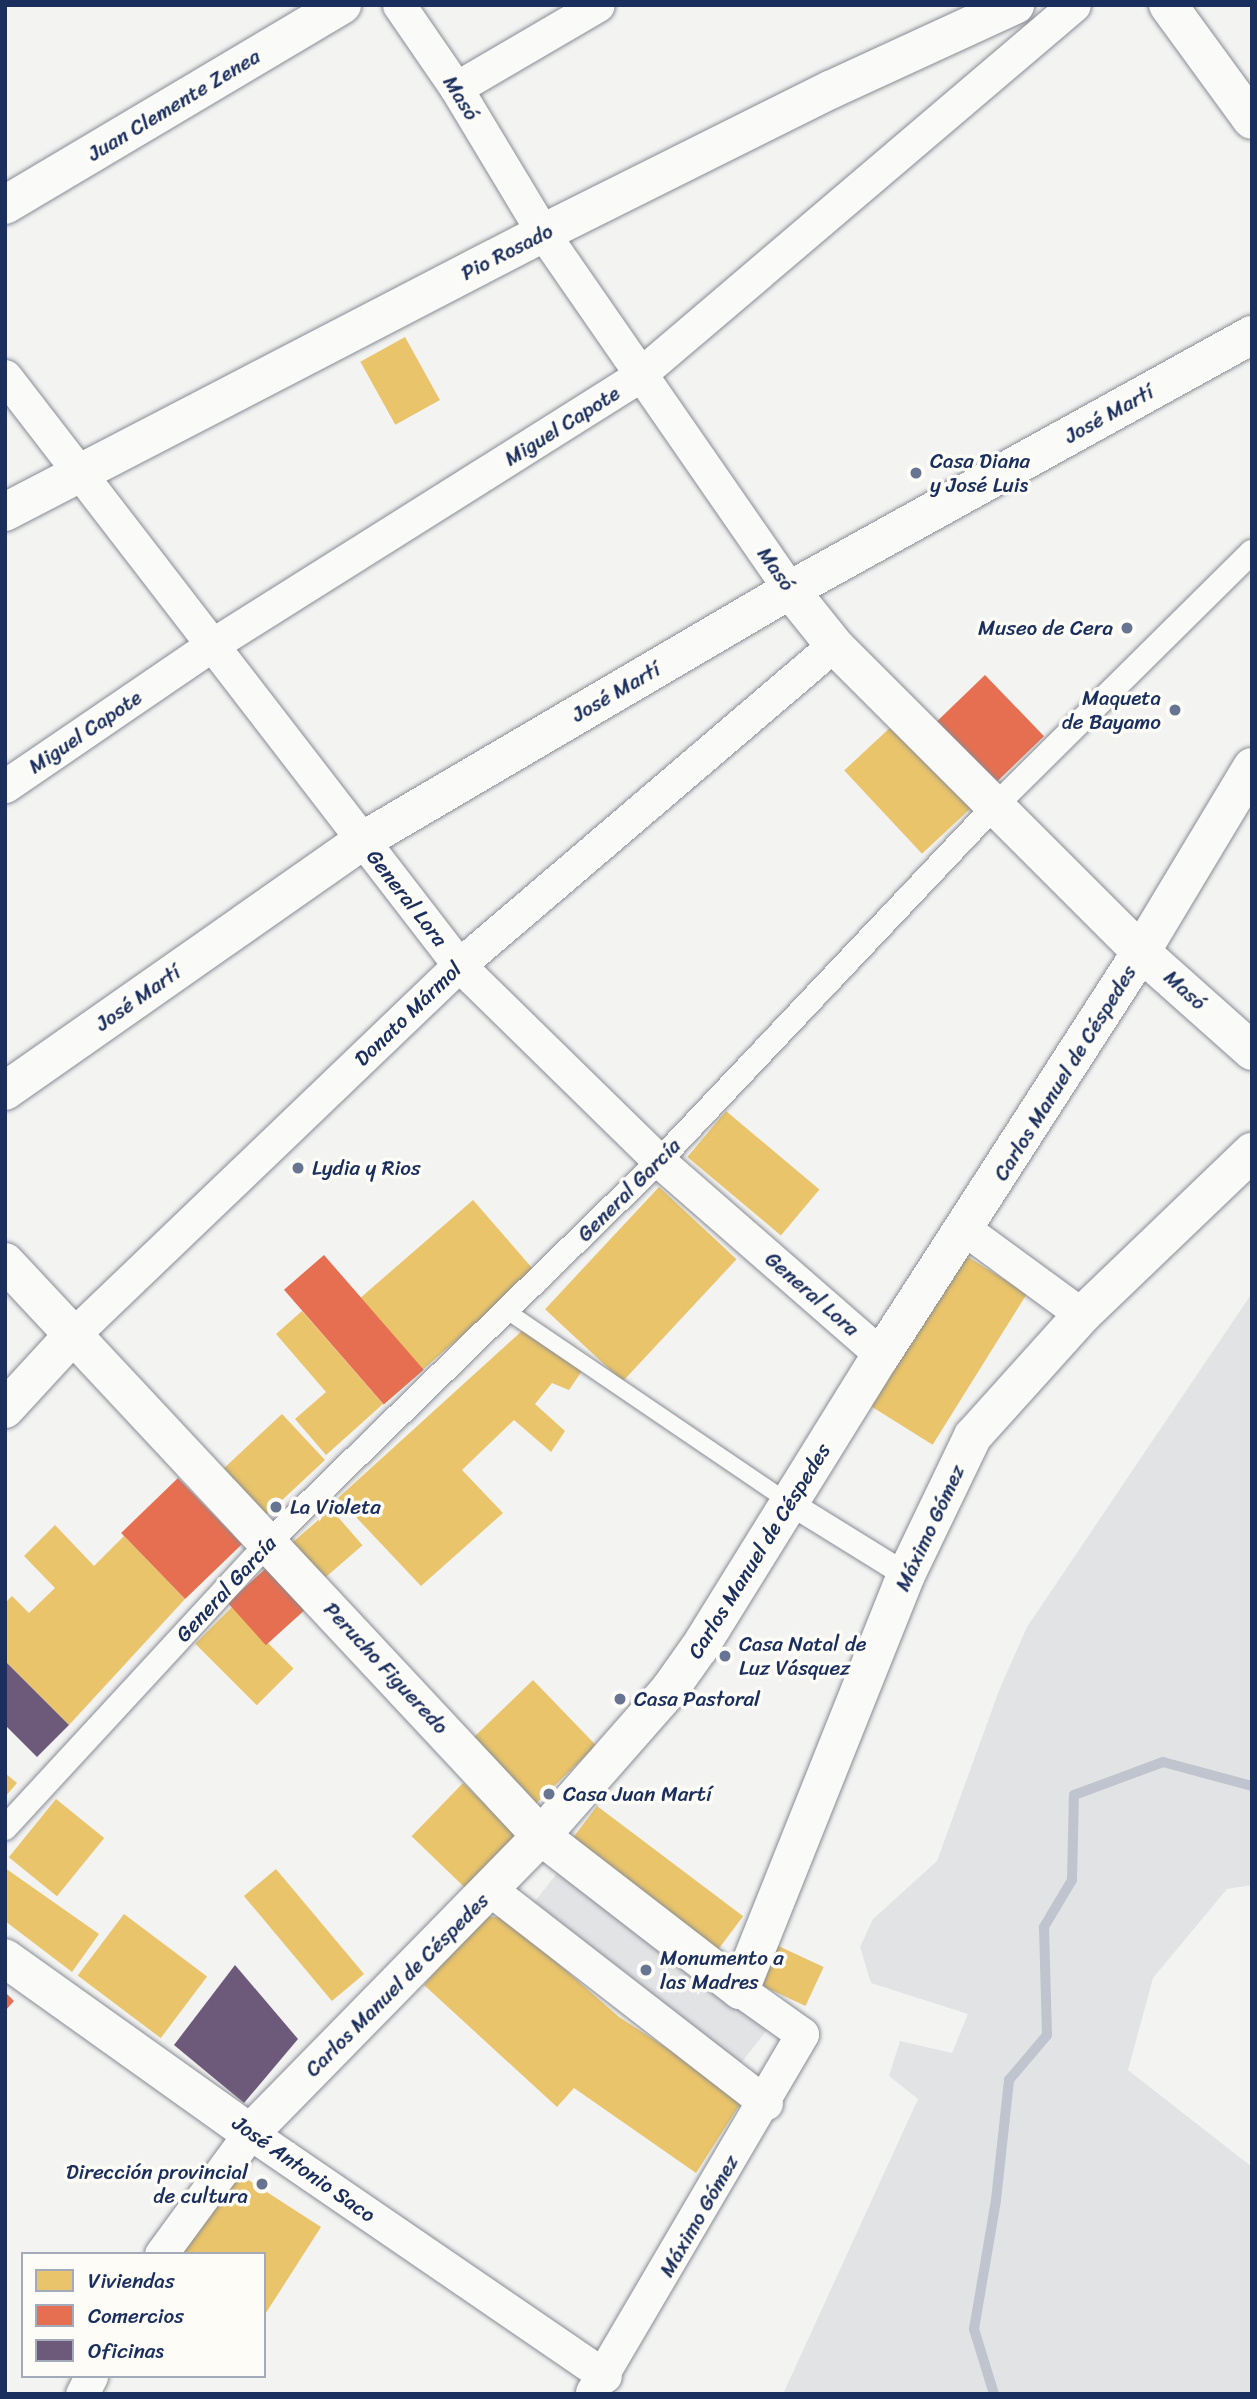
<!DOCTYPE html>
<meta charset="utf-8">
<style>
body{margin:0}
#map{position:relative;width:1257px;height:2399px;overflow:hidden;background:#f3f3f2;font-family:Sriracha,sans-serif}
div>[style]{position:absolute}
[style*='--x']{left:calc(var(--x)*1px);top:calc(var(--y)*1px);width:calc(var(--w)*1px);rotate:calc(var(--a)*1deg)}
.green>*{inset:0;background:#e2e3e5;transform-origin:0 0}
.homes>*{inset:0;background:#e9c46a;transform-origin:0 0}
.shops>*{inset:0;background:#e76f51;transform-origin:0 0}
.offices>*{inset:0;background:#6d597a}
.stream>*{height:10px;margin:-5px;padding:0 5px;transform-origin:5px;border-radius:5px;background:#c0c4ce}
.roads{filter:drop-shadow(0 0 2px #888c94) drop-shadow(0 0 2px #888c94)}
.service>*{height:16px;margin:-8px;padding:0 8px;transform-origin:8px;border-radius:8px;background:#fafaf8}
.pedestrian>*{height:24px;margin:-12px;padding:0 12px;transform-origin:12px;border-radius:12px;background:#fafaf8}
.minor>*{height:33px;margin:-16.5px;padding:0 16.5px;transform-origin:16.5px;border-radius:16.5px;background:#fafaf8}
.tertiary>*{height:38px;margin:-19px;padding:0 19px;transform-origin:19px;border-radius:19px;background:#fafaf8}
.secondary>*{height:38px;margin:-19px;padding:0 19px;transform-origin:19px;border-radius:19px;background:#fafaf8}
.primary>*{height:38px;margin:-19px;padding:0 19px;transform-origin:19px;border-radius:19px;background:#fafaf8}
.dots>*{width:19px;height:19px;translate:-50% -50%;box-sizing:border-box;border:4px solid #fdfcf7;border-radius:50%}
span{translate:-50% -50%;white-space:nowrap;text-align:center;line-height:1.15;-webkit-text-stroke:7px #fdfcf7;paint-order:stroke}
.street-label{font-size:21px;color:#1b2f5e}
.poi-label{font-size:21px;color:#1b2f5e}
.left{translate:0 -50%;text-align:left}
.right{translate:-100% -50%;text-align:right}
.frame{position:absolute;inset:0;border:7px solid #1b2f5e;pointer-events:none}
.legend{position:absolute;left:21px;top:2252px;width:245px;height:126px;box-sizing:border-box;background:#fdfcf7;border:2px solid #a3aaba;margin:0;padding:9px 12px;list-style:none;font-size:21px;color:#1b2f5e}
.legend li{display:flex;align-items:center;gap:14px;height:35px}
.legend b{width:35px;border:2px solid #a3aaba}
</style>
<div id="map">
<div class="green">
<i style="clip-path:polygon(1252px 1293px,1252px 1885px,1227px 1889px,1153px 1978px,1128px 2070px,1252px 2167px,1252px 2394px,783px 2394px,918px 2099px,889px 2076px,900px 2041px,952px 2053px,968px 2014px,871px 1983px,860px 1947px,873px 1919px,937px 1861px,1000px 1688px,1027px 1627px)"></i>
<i style="left:561px;top:1868px;width:262px;height:43px;rotate:38deg"></i>
</div>
<div class="homes">
<i style="left:405px;top:337px;width:72px;height:51px;rotate:61deg"></i>
<i style="left:894px;top:724px;width:114px;height:68px;rotate:47deg"></i>
<i style="left:726px;top:1111px;width:122px;height:60px;rotate:40deg"></i>
<i style="left:659px;top:1187px;width:106px;height:167px;rotate:43deg"></i>
<i style="left:473px;top:1200px;width:95px;height:149px;rotate:49deg"></i>
<i style="left:965px;top:1255px;width:73px;height:178px;rotate:32deg"></i>
<i style="clip-path:polygon(302px 1311px,383px 1404px,326px 1455px,295px 1419px,326px 1392px,276px 1334px)"></i>
<i style="clip-path:polygon(523px 1330px,582px 1371px,569px 1390px,552px 1383px,535px 1404px,565px 1431px,551px 1452px,514px 1420px,462px 1470px,503px 1513px,421px 1586px,338px 1498px)"></i>
<i style="left:282px;top:1414px;width:63px;height:86px;rotate:47deg"></i>
<i style="left:331px;top:1509px;width:48px;height:52px;rotate:49deg"></i>
<i style="clip-path:polygon(55px 1525px,94px 1566px,124px 1536px,185px 1599px,69px 1725px,5px 1661px,5px 1603px,12px 1596px,29px 1613px,55px 1588px,24px 1556px)"></i>
<i style="left:232px;top:1607px;width:87px;height:52px;rotate:45deg"></i>
<i style="left:533px;top:1680px;width:91px;height:88px;rotate:46deg"></i>
<i style="clip-path:polygon(5px 1773px,17px 1783px,5px 1797px)"></i>
<i style="left:463px;top:1783px;width:75px;height:74px;rotate:44deg"></i>
<i style="left:56px;top:1799px;width:62px;height:75px;rotate:39deg"></i>
<i style="left:597px;top:1806px;width:183px;height:41px;rotate:37deg"></i>
<i style="clip-path:polygon(5px 1868px,99px 1934px,72px 1972px,5px 1921px)"></i>
<i style="left:276px;top:1869px;width:137px;height:42px;rotate:50deg"></i>
<i style="left:124px;top:1914px;width:104px;height:77px;rotate:37deg"></i>
<i style="clip-path:polygon(482px 1916px,506px 1918px,619px 2017px,744px 2098px,696px 2173px,574px 2088px,557px 2107px,424px 1985px)"></i>
<i style="left:772px;top:1943px;width:57px;height:43px;rotate:25deg"></i>
<i style="clip-path:polygon(239px 2174px,321px 2227px,264px 2316px,264px 2254px,181px 2254px)"></i>
</div>
<div class="shops">
<i style="left:985px;top:675px;width:85px;height:71px;rotate:46deg"></i>
<i style="left:324px;top:1255px;width:152px;height:53px;rotate:49deg"></i>
<i style="left:178px;top:1478px;width:92px;height:79px;rotate:46deg"></i>
<i style="left:273px;top:1562px;width:57px;height:61px;rotate:48deg"></i>
<i style="clip-path:polygon(5px 1992px,14px 2001px,5px 2011px)"></i>
</div>
<div class="offices">
<i style="clip-path:polygon(5px 1661px,69px 1725px,37px 1757px,5px 1725px)"></i>
<i style="clip-path:polygon(235px 1965px,298px 2039px,244px 2103px,174px 2045px)"></i>
</div>
<div class="stream">
<i style="--x:994;--y:2394;--w:68;--a:-107.1"></i>
<i style="--x:974;--y:2329;--w:131;--a:-80.3"></i>
<i style="--x:996;--y:2200;--w:121;--a:-83.8"></i>
<i style="--x:1009;--y:2080;--w:59;--a:-49.8"></i>
<i style="--x:1047;--y:2035;--w:108;--a:-91.6"></i>
<i style="--x:1044;--y:1927;--w:55;--a:-59.2"></i>
<i style="--x:1072;--y:1880;--w:85;--a:-88.7"></i>
<i style="--x:1074;--y:1795;--w:95;--a:-20.3"></i>
<i style="--x:1163;--y:1762;--w:92;--a:15.1"></i>
</div>
<div class="roads">
<div class="service">
<i style="--x:507;--y:1311;--w:342;--a:34.2"></i>
</div>
<div class="pedestrian">
<i style="--x:790;--y:1503;--w:137;--a:31.8"></i>
<i style="--x:5;--y:1828;--w:389;--a:-47.3"></i>
<i style="--x:269;--y:1542;--w:545;--a:-44.33"></i>
<i style="--x:659;--y:1161;--w:490;--a:-46.6"></i>
<i style="--x:996;--y:805;--w:360;--a:-44.7"></i>
</div>
<div class="minor">
<i style="--x:399;--y:5;--w:101;--a:55.5"></i>
<i style="--x:456;--y:88;--w:169;--a:59"></i>
<i style="--x:543;--y:233;--w:434;--a:55.3"></i>
<i style="--x:456;--y:88;--w:164;--a:-30.3"></i>
<i style="--x:5;--y:376;--w:744;--a:52.38"></i>
<i style="--x:459;--y:965;--w:280;--a:44.4"></i>
<i style="--x:659;--y:1161;--w:295;--a:41.1"></i>
<i style="--x:5;--y:786;--w:250;--a:-34.3"></i>
<i style="--x:212;--y:645;--w:496;--a:-32.2"></i>
<i style="--x:632;--y:381;--w:580;--a:-40.39"></i>
<i style="--x:966;--y:1230;--w:144;--a:36.2"></i>
<i style="--x:74;--y:1334;--w:533;--a:-43.78"></i>
<i style="--x:459;--y:965;--w:493;--a:-40.5"></i>
<i style="--x:491;--y:1890;--w:348;--a:37.8"></i>
<i style="--x:161;--y:2254;--w:150;--a:-53.7"></i>
<i style="--x:250;--y:2133;--w:430;--a:34.4"></i>
<i style="--x:592;--y:2392;--w:415;--a:-59.6"></i>
<i style="--x:802;--y:2034;--w:76;--a:-144.6"></i>
<i style="--x:82;--y:2394;--w:20;--a:-63"></i>
</div>
<div class="tertiary">
<i style="--x:1168;--y:5;--w:142;--a:53.9"></i>
<i style="--x:5;--y:512;--w:606;--a:-27.41"></i>
<i style="--x:543;--y:233;--w:321;--a:-26.5"></i>
<i style="--x:830;--y:90;--w:204;--a:-24.7"></i>
<i style="--x:790;--y:590;--w:70;--a:51.3"></i>
<i style="--x:834;--y:645;--w:434;--a:45"></i>
<i style="--x:1141;--y:952;--w:149;--a:41.7"></i>
<i style="--x:1252;--y:767;--w:216;--a:121"></i>
<i style="--x:1141;--y:952;--w:480;--a:122.8"></i>
<i style="--x:881;--y:1355;--w:345;--a:121.8"></i>
<i style="--x:699;--y:1648;--w:50;--a:125.3"></i>
<i style="--x:670;--y:1689;--w:196;--a:131.3"></i>
<i style="--x:541;--y:1836;--w:252;--a:37.7"></i>
<i style="--x:740;--y:1990;--w:447;--a:-68.2"></i>
<i style="--x:906;--y:1575;--w:154;--a:-64.3"></i>
<i style="--x:973;--y:1436;--w:163;--a:-48"></i>
<i style="--x:1082;--y:1315;--w:236;--a:-43.8"></i>
<i style="--x:5;--y:1409;--w:102;--a:-47.4"></i>
</div>
<div class="secondary">
<i style="--x:5;--y:1262;--w:785;--a:46.96"></i>
<i style="--x:541;--y:1836;--w:416;--a:134.4"></i>
<i style="--x:250;--y:2133;--w:301;--a:-144.5"></i>
</div>
<div class="primary">
<i style="--x:5;--y:205;--w:392;--a:-30.7"></i>
<i style="--x:5;--y:1091;--w:436;--a:-35"></i>
<i style="--x:362;--y:841;--w:496;--a:-30.4"></i>
<i style="--x:790;--y:590;--w:528;--a:-28.9"></i>
</div>
</div>
<div class="dots">
<i style="left:916px;top:473px;background:#677492"></i>
<i style="left:1127px;top:628px;background:#677492"></i>
<i style="left:1175px;top:710px;background:#677492"></i>
<i style="left:298px;top:1168px;background:#677492"></i>
<i style="left:276px;top:1507px;background:#677492"></i>
<i style="left:725px;top:1656px;background:#677492"></i>
<i style="left:620px;top:1699px;background:#677492"></i>
<i style="left:549px;top:1794px;background:#677492"></i>
<i style="left:646px;top:1970px;background:#677492"></i>
<i style="left:262px;top:2184px;background:#677492"></i>
</div>
<div class="street-label">
<span style="left:461px;top:98px;rotate:58deg">Masó</span>
<span style="left:174px;top:105px;rotate:-31deg">Juan Clemente Zenea</span>
<span style="left:507px;top:252px;rotate:-27deg">Pio Rosado</span>
<span style="left:1109px;top:414px;rotate:-29deg">José Martí</span>
<span style="left:562px;top:426px;rotate:-32deg">Miguel Capote</span>
<span style="left:776px;top:569px;rotate:55deg">Masó</span>
<span style="left:616px;top:692px;rotate:-30deg">José Martí</span>
<span style="left:85px;top:732px;rotate:-34deg">Miguel Capote</span>
<span style="left:407px;top:898px;rotate:52deg">General Lora</span>
<span style="left:1185px;top:990px;rotate:42deg">Masó</span>
<span style="left:138px;top:998px;rotate:-35deg">José Martí</span>
<span style="left:408px;top:1014px;rotate:-44deg">Donato Mármol</span>
<span style="left:1065px;top:1073px;rotate:-58deg">Carlos Manuel de Céspedes</span>
<span style="left:629px;top:1190px;rotate:-45deg">General García</span>
<span style="left:812px;top:1294px;rotate:41deg">General Lora</span>
<span style="left:930px;top:1528px;rotate:-65deg">Máximo Gómez</span>
<span style="left:759px;top:1551px;rotate:-58deg">Carlos Manuel de Céspedes</span>
<span style="left:226px;top:1589px;rotate:-47deg">General García</span>
<span style="left:386px;top:1668px;rotate:47deg">Perucho Figueredo</span>
<span style="left:397px;top:1985px;rotate:-45deg">Carlos Manuel de Céspedes</span>
<span style="left:304px;top:2169px;rotate:35deg">José Antonio Saco</span>
<span style="left:699px;top:2216px;rotate:-60deg">Máximo Gómez</span>
</div>
<div class="poi-label">
<span class="left" style="left:930px;top:473px">Casa Diana<br>y José Luis</span>
<span class="right" style="left:1113px;top:628px">Museo de Cera</span>
<span class="right" style="left:1161px;top:710px">Maqueta<br>de Bayamo</span>
<span class="left" style="left:312px;top:1168px">Lydia y Rios</span>
<span class="left" style="left:290px;top:1507px">La Violeta</span>
<span class="left" style="left:739px;top:1656px">Casa Natal de<br>Luz Vásquez</span>
<span class="left" style="left:634px;top:1699px">Casa Pastoral</span>
<span class="left" style="left:563px;top:1794px">Casa Juan Martí</span>
<span class="left" style="left:660px;top:1970px">Monumento a<br>las Madres</span>
<span class="right" style="left:248px;top:2184px">Dirección provincial<br>de cultura</span>
</div>
<div class="frame"></div>
<ul class="legend">
<li><b style="height:19px;background:#e9c46a"></b>Viviendas</li>
<li><b style="height:19px;background:#e76f51"></b>Comercios</li>
<li><b style="height:19px;background:#6d597a"></b>Oficinas</li>
</ul>
</div>
